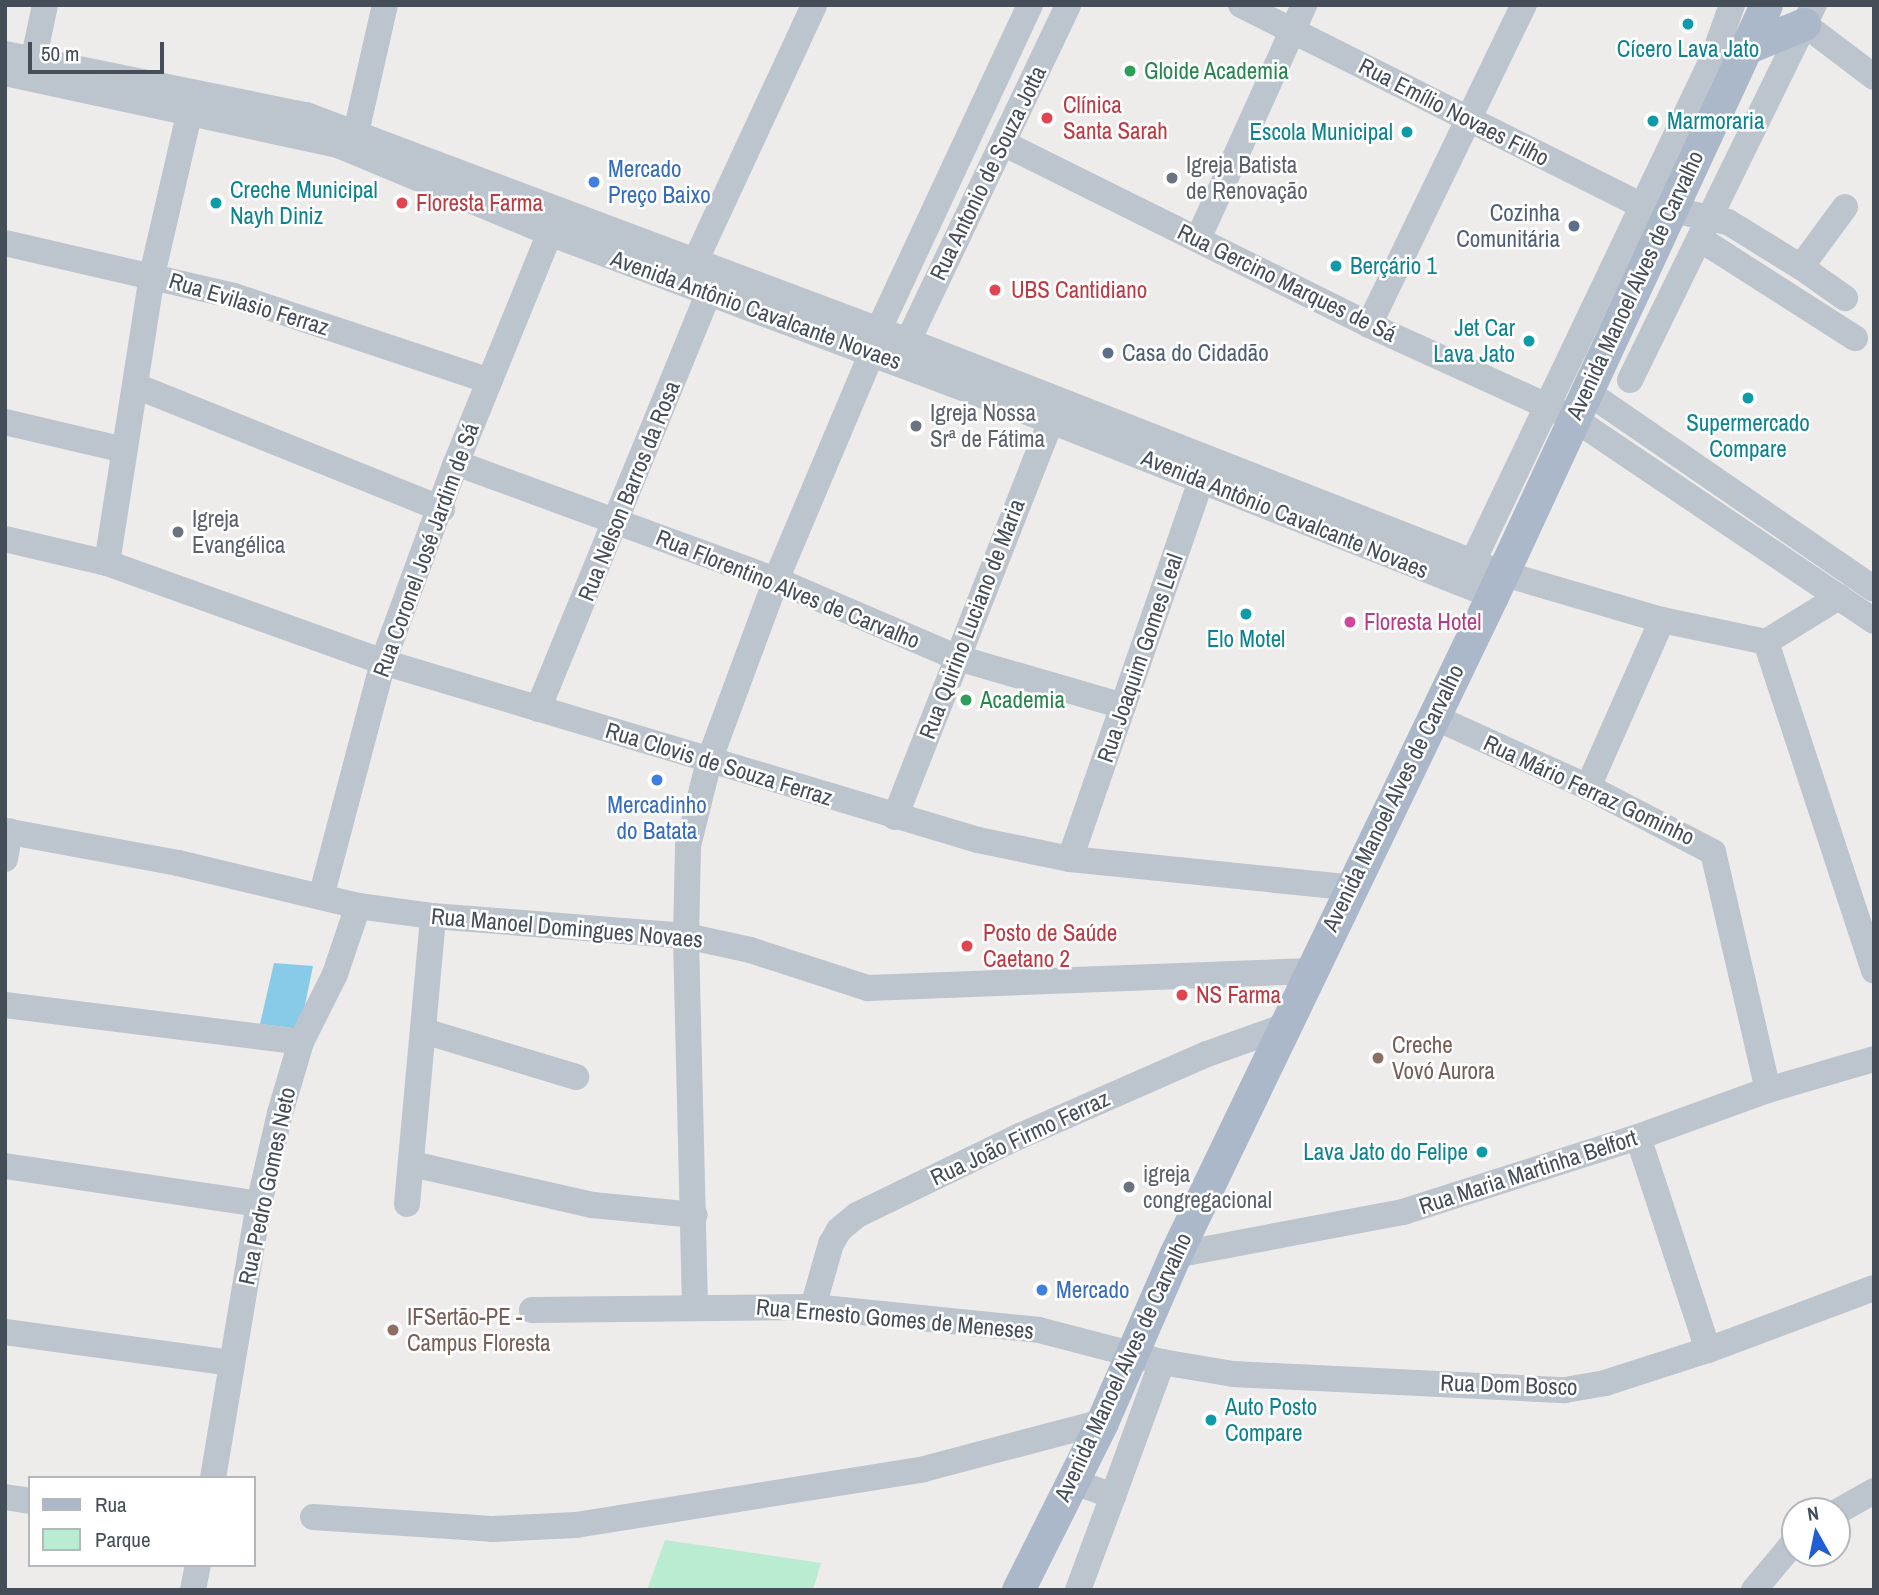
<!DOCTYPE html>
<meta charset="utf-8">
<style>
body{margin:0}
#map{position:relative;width:1879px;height:1595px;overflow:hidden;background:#eeebeb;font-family:"Archivo Narrow",sans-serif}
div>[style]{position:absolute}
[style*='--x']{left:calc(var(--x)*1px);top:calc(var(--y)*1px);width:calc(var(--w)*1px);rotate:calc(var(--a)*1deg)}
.green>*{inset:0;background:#b9ecd1}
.water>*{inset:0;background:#87cbe8}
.minor>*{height:26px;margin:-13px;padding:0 13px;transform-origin:13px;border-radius:13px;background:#bcc4cd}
.major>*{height:33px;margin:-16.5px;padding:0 16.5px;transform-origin:16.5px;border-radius:16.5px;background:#abb8ca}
.dots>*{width:19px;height:19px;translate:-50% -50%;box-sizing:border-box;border:4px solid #fff;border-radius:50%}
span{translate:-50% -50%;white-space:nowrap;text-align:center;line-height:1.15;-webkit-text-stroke:5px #fff;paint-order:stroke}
.culture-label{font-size:23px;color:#0d838f}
.left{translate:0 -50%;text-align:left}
.right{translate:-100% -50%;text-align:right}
.leisure-label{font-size:23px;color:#27864d}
.health-label{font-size:23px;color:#be3a42}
.street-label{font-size:23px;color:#444d58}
.worship-label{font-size:23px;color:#5b616d}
.shop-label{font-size:23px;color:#366cbe}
.service-label{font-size:23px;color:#4e5e75}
.hotel-label{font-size:23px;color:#b23c85}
.education-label{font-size:23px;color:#785e54}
.frame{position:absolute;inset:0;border:7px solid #444d58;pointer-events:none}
.legend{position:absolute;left:28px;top:1476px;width:228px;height:91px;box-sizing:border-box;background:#fff;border:2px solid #b4b8bc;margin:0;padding:9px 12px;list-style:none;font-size:21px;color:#444d58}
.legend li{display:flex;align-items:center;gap:14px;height:35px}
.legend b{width:35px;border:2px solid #b4b8bc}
.north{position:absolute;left:1781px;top:1497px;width:70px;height:70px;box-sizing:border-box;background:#fff;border:2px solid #b4b8bc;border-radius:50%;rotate:351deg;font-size:19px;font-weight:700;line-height:28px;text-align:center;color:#444d58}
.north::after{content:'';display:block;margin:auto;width:24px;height:32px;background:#1f5ed4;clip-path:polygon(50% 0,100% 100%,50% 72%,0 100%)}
.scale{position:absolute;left:28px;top:42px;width:136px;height:32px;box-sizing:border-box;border:4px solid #444d58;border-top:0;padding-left:9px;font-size:21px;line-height:24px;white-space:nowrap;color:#444d58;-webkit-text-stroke:5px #fff;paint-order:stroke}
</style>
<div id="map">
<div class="green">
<i style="clip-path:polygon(665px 1540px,821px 1563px,813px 1590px,647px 1590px)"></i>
</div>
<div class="water">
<i style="clip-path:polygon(274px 963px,313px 966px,300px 1029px,260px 1024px)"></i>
</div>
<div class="minor">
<i style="--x:1241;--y:5;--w:465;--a:26.6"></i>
<i style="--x:1804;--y:24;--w:88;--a:37.1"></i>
<i style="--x:5;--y:54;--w:307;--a:11.5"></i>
<i style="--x:306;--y:115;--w:643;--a:20.58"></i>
<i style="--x:908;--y:341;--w:637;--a:21.37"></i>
<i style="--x:1501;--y:573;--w:168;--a:16.3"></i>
<i style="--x:1662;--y:620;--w:106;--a:11.9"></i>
<i style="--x:1766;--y:642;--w:86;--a:-31.7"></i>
<i style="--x:5;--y:73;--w:341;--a:12.2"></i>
<i style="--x:338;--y:145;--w:229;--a:22.6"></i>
<i style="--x:549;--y:233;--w:536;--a:20.53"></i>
<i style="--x:1051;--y:421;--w:474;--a:21.6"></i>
<i style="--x:30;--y:76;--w:73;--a:-78.1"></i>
<i style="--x:1003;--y:143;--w:409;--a:26.4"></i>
<i style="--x:1369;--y:325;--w:224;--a:24.5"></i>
<i style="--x:1573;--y:418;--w:363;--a:34"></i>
<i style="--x:352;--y:150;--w:149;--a:-77.2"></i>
<i style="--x:1845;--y:207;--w:74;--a:126.3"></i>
<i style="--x:1801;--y:267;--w:54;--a:35.2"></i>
<i style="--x:1673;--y:210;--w:56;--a:12.3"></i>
<i style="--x:1728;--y:222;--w:86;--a:31.7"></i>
<i style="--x:1198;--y:239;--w:257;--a:-65.6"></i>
<i style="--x:1700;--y:239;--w:184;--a:32.6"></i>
<i style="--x:5;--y:243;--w:235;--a:13"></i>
<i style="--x:234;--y:296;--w:269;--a:18.4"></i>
<i style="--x:694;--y:264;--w:285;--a:-65.1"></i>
<i style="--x:1369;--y:325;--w:356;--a:-64.2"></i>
<i style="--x:878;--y:331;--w:360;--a:-65"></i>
<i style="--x:908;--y:341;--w:372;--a:-64.5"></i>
<i style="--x:1630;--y:380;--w:418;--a:-63.9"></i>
<i style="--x:136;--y:386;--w:330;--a:21.9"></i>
<i style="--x:1586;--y:391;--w:349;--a:34.5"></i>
<i style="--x:5;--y:422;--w:122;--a:13.2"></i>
<i style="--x:456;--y:463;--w:341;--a:20.1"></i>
<i style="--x:776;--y:580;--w:198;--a:23.2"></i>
<i style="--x:958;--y:658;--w:172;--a:16.2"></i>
<i style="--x:5;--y:539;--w:105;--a:13.2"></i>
<i style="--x:107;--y:563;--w:293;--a:19.7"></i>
<i style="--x:383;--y:662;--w:621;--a:16.66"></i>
<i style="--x:978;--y:840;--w:94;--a:11.7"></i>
<i style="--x:1070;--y:859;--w:279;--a:5.8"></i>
<i style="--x:107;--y:563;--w:291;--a:-81.1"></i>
<i style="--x:152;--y:275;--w:168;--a:-77"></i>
<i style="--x:1466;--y:576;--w:574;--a:-64.51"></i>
<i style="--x:1713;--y:58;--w:56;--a:-70.3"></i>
<i style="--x:1766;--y:642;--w:346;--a:71.8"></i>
<i style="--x:538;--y:709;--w:467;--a:-67.7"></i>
<i style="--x:1432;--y:716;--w:171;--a:24.5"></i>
<i style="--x:1588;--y:787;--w:141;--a:27.5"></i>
<i style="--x:1713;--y:852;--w:244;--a:77"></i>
<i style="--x:1588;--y:787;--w:183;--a:-66.1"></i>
<i style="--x:895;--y:817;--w:426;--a:-68.5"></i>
<i style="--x:5;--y:831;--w:176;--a:10.5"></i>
<i style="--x:178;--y:863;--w:185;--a:13.4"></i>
<i style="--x:358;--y:906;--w:76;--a:7.6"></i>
<i style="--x:433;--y:916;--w:254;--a:4.5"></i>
<i style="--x:686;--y:936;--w:66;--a:12.3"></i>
<i style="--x:750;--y:950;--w:124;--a:17.9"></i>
<i style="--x:868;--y:988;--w:443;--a:-2.2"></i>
<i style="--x:5;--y:859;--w:28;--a:-80"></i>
<i style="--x:1070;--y:859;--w:415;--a:-70.9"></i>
<i style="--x:321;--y:897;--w:243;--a:-75.2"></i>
<i style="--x:383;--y:662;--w:212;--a:-69.9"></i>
<i style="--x:456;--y:463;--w:265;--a:-67.8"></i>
<i style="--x:5;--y:1005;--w:298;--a:7.1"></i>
<i style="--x:424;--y:1031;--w:159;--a:16.8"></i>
<i style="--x:1638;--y:1137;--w:224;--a:71.8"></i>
<i style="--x:412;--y:1164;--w:186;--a:12.8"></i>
<i style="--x:593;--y:1205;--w:102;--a:5.6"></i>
<i style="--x:5;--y:1166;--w:257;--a:8.5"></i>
<i style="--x:407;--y:1204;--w:289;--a:-84.8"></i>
<i style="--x:1175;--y:1255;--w:232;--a:-10.7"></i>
<i style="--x:1403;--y:1212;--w:247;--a:-17.7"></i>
<i style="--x:1638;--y:1137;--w:138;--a:-19.9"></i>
<i style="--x:1768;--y:1090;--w:110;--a:-16.3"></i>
<i style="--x:695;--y:1307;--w:371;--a:-91.4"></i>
<i style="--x:686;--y:936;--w:90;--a:-88.7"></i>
<i style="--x:688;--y:846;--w:88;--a:-76.1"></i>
<i style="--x:709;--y:761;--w:193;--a:-69.7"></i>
<i style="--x:776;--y:580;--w:246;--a:-67.1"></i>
<i style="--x:813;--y:1307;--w:66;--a:-74.1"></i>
<i style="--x:831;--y:1244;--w:16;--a:-60"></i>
<i style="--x:839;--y:1230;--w:23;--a:-40"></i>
<i style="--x:857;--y:1215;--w:181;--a:-25.9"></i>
<i style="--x:1020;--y:1136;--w:204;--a:-23.7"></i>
<i style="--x:1207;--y:1054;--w:81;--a:-19.6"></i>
<i style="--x:532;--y:1310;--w:281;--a:-0.6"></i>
<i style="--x:813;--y:1307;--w:227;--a:5.8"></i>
<i style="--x:1039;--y:1330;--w:127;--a:14.6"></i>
<i style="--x:1162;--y:1362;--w:72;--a:9.6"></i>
<i style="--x:1233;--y:1374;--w:332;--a:2.8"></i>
<i style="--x:1565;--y:1390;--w:41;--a:-9.9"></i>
<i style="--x:1605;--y:1383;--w:108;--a:-17.8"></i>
<i style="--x:1708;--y:1350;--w:177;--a:-20.5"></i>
<i style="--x:5;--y:1332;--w:228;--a:7.8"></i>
<i style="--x:213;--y:1478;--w:278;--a:-80.5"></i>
<i style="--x:259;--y:1204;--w:93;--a:-77"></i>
<i style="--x:280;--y:1113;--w:74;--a:-73.5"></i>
<i style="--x:301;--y:1042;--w:76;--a:-63.4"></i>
<i style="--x:335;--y:974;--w:72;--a:-71.3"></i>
<i style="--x:1072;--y:1481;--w:44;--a:20.1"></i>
<i style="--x:1113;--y:1496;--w:143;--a:-69.9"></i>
<i style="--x:5;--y:1497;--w:25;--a:9"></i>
<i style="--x:1837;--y:1512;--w:43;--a:-29.6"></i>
<i style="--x:313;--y:1517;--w:179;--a:3.8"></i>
<i style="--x:492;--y:1529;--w:84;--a:-2.7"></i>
<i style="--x:576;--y:1525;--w:352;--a:-9.1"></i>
<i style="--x:924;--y:1469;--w:184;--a:-14.8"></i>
<i style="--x:193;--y:1590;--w:25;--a:-79"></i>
<i style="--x:1078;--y:1590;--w:100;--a:-69.6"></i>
<i style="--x:1754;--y:1590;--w:64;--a:-50.1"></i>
</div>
<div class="major">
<i style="--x:1746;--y:48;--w:63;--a:-22.5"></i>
<i style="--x:1018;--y:1590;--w:188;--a:-63.4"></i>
<i style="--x:1102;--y:1422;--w:182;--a:-66.4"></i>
<i style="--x:1175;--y:1255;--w:731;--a:-64.31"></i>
<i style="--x:1492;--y:596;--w:651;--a:-65.13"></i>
</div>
<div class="dots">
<i style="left:1688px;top:24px;background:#0f9aa8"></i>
<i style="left:1130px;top:71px;background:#2e9e5b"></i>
<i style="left:1047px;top:118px;background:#e0444e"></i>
<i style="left:1653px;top:121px;background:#0f9aa8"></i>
<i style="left:1407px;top:132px;background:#0f9aa8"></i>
<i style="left:1172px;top:178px;background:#6b7280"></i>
<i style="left:594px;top:182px;background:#3f7fe0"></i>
<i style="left:216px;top:203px;background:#0f9aa8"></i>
<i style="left:402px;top:203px;background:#e0444e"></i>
<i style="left:1574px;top:226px;background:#5c6f8a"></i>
<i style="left:1336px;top:266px;background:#0f9aa8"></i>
<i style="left:995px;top:290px;background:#e0444e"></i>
<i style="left:1529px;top:341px;background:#0f9aa8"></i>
<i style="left:1108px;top:353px;background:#5c6f8a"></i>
<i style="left:1748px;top:398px;background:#0f9aa8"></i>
<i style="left:916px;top:426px;background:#6b7280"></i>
<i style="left:178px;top:532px;background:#6b7280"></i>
<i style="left:1246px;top:614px;background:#0f9aa8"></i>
<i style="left:1350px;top:622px;background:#d1479c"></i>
<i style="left:966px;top:700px;background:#2e9e5b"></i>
<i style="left:657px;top:780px;background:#3f7fe0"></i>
<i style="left:967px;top:946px;background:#e0444e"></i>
<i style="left:1182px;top:995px;background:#e0444e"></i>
<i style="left:1378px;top:1058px;background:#8d6e63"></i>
<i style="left:1482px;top:1152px;background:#0f9aa8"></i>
<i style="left:1129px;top:1187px;background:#6b7280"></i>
<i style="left:1042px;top:1290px;background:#3f7fe0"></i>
<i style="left:393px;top:1330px;background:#8d6e63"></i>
<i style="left:1211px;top:1420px;background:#0f9aa8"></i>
</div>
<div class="culture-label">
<span style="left:1688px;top:49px">Cícero Lava Jato</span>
<span class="left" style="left:1667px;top:121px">Marmoraria</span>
<span class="right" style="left:1393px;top:132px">Escola Municipal</span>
<span class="left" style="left:230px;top:203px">Creche Municipal<br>Nayh Diniz</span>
<span class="left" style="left:1350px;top:266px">Berçário 1</span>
<span class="right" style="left:1515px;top:341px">Jet Car<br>Lava Jato</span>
<span style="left:1748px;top:436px">Supermercado<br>Compare</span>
<span style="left:1246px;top:639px">Elo Motel</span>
<span class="right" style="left:1468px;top:1152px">Lava Jato do Felipe</span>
<span class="left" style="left:1225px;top:1420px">Auto Posto<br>Compare</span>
</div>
<div class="leisure-label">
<span class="left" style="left:1144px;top:71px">Gloide Academia</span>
<span class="left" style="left:980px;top:700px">Academia</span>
</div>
<div class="health-label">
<span class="left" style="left:1063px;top:118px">Clínica<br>Santa Sarah</span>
<span class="left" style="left:416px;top:203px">Floresta Farma</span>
<span class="left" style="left:1011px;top:290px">UBS Cantidiano</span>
<span class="left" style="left:983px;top:946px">Posto de Saúde<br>Caetano 2</span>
<span class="left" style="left:1196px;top:995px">NS Farma</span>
</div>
<div class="street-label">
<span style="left:1454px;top:112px;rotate:27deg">Rua Emílio Novaes Filho</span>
<span style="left:988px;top:173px;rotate:-64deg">Rua Antonio de Souza Jotta</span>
<span style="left:1287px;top:283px;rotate:26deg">Rua Gercino Marques de Sá</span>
<span style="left:1635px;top:285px;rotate:-65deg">Avenida Manoel Alves de Carvalho</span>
<span style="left:249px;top:304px;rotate:17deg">Rua Evilasio Ferraz</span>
<span style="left:756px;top:310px;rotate:20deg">Avenida Antônio Cavalcante Novaes</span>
<span style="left:629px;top:491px;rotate:-68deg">Rua Nelson Barros da Rosa</span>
<span style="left:1285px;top:514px;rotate:22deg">Avenida Antônio Cavalcante Novaes</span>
<span style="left:426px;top:550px;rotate:-70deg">Rua Coronel José Jardim de Sá</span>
<span style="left:788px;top:589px;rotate:22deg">Rua Florentino Alves de Carvalho</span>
<span style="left:972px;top:619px;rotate:-69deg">Rua Quirino Luciano de Maria</span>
<span style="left:1140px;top:658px;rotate:-71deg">Rua Joaquim Gomes Leal</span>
<span style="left:719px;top:764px;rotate:17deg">Rua Clovis de Souza Ferraz</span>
<span style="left:1589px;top:790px;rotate:25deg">Rua Mário Ferraz Gominho</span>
<span style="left:1393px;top:798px;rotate:-64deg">Avenida Manoel Alves de Carvalho</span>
<span style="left:567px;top:928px;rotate:5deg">Rua Manoel Domingues Novaes</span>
<span style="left:1020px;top:1138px;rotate:-25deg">Rua João Firmo Ferraz</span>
<span style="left:1528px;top:1172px;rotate:-18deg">Rua Maria Martinha Belfort</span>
<span style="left:267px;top:1186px;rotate:-78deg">Rua Pedro Gomes Neto</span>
<span style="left:895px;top:1319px;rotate:5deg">Rua Ernesto Gomes de Meneses</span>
<span style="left:1123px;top:1367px;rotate:-65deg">Avenida Manoel Alves de Carvalho</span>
<span style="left:1509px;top:1385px;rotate:2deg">Rua Dom Bosco</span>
</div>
<div class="worship-label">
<span class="left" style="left:1186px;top:178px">Igreja Batista<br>de Renovação</span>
<span class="left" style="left:930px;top:426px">Igreja Nossa<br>Srª de Fátima</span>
<span class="left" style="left:192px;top:532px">Igreja<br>Evangélica</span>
<span class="left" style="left:1143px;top:1187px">igreja<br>congregacional</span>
</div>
<div class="shop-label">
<span class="left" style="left:608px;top:182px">Mercado<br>Preço Baixo</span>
<span style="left:657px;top:818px">Mercadinho<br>do Batata</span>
<span class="left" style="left:1056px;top:1290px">Mercado</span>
</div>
<div class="service-label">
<span class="right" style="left:1560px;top:226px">Cozinha<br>Comunitária</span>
<span class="left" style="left:1122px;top:353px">Casa do Cidadão</span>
</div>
<div class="hotel-label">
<span class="left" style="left:1364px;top:622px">Floresta Hotel</span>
</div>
<div class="education-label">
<span class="left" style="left:1392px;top:1058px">Creche<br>Vovó Aurora</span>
<span class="left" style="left:407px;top:1330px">IFSertão-PE -<br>Campus Floresta</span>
</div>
<div class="frame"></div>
<ul class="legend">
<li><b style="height:9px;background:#abb8ca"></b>Rua</li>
<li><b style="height:19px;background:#b9ecd1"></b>Parque</li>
</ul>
<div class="north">N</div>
<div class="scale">50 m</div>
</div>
